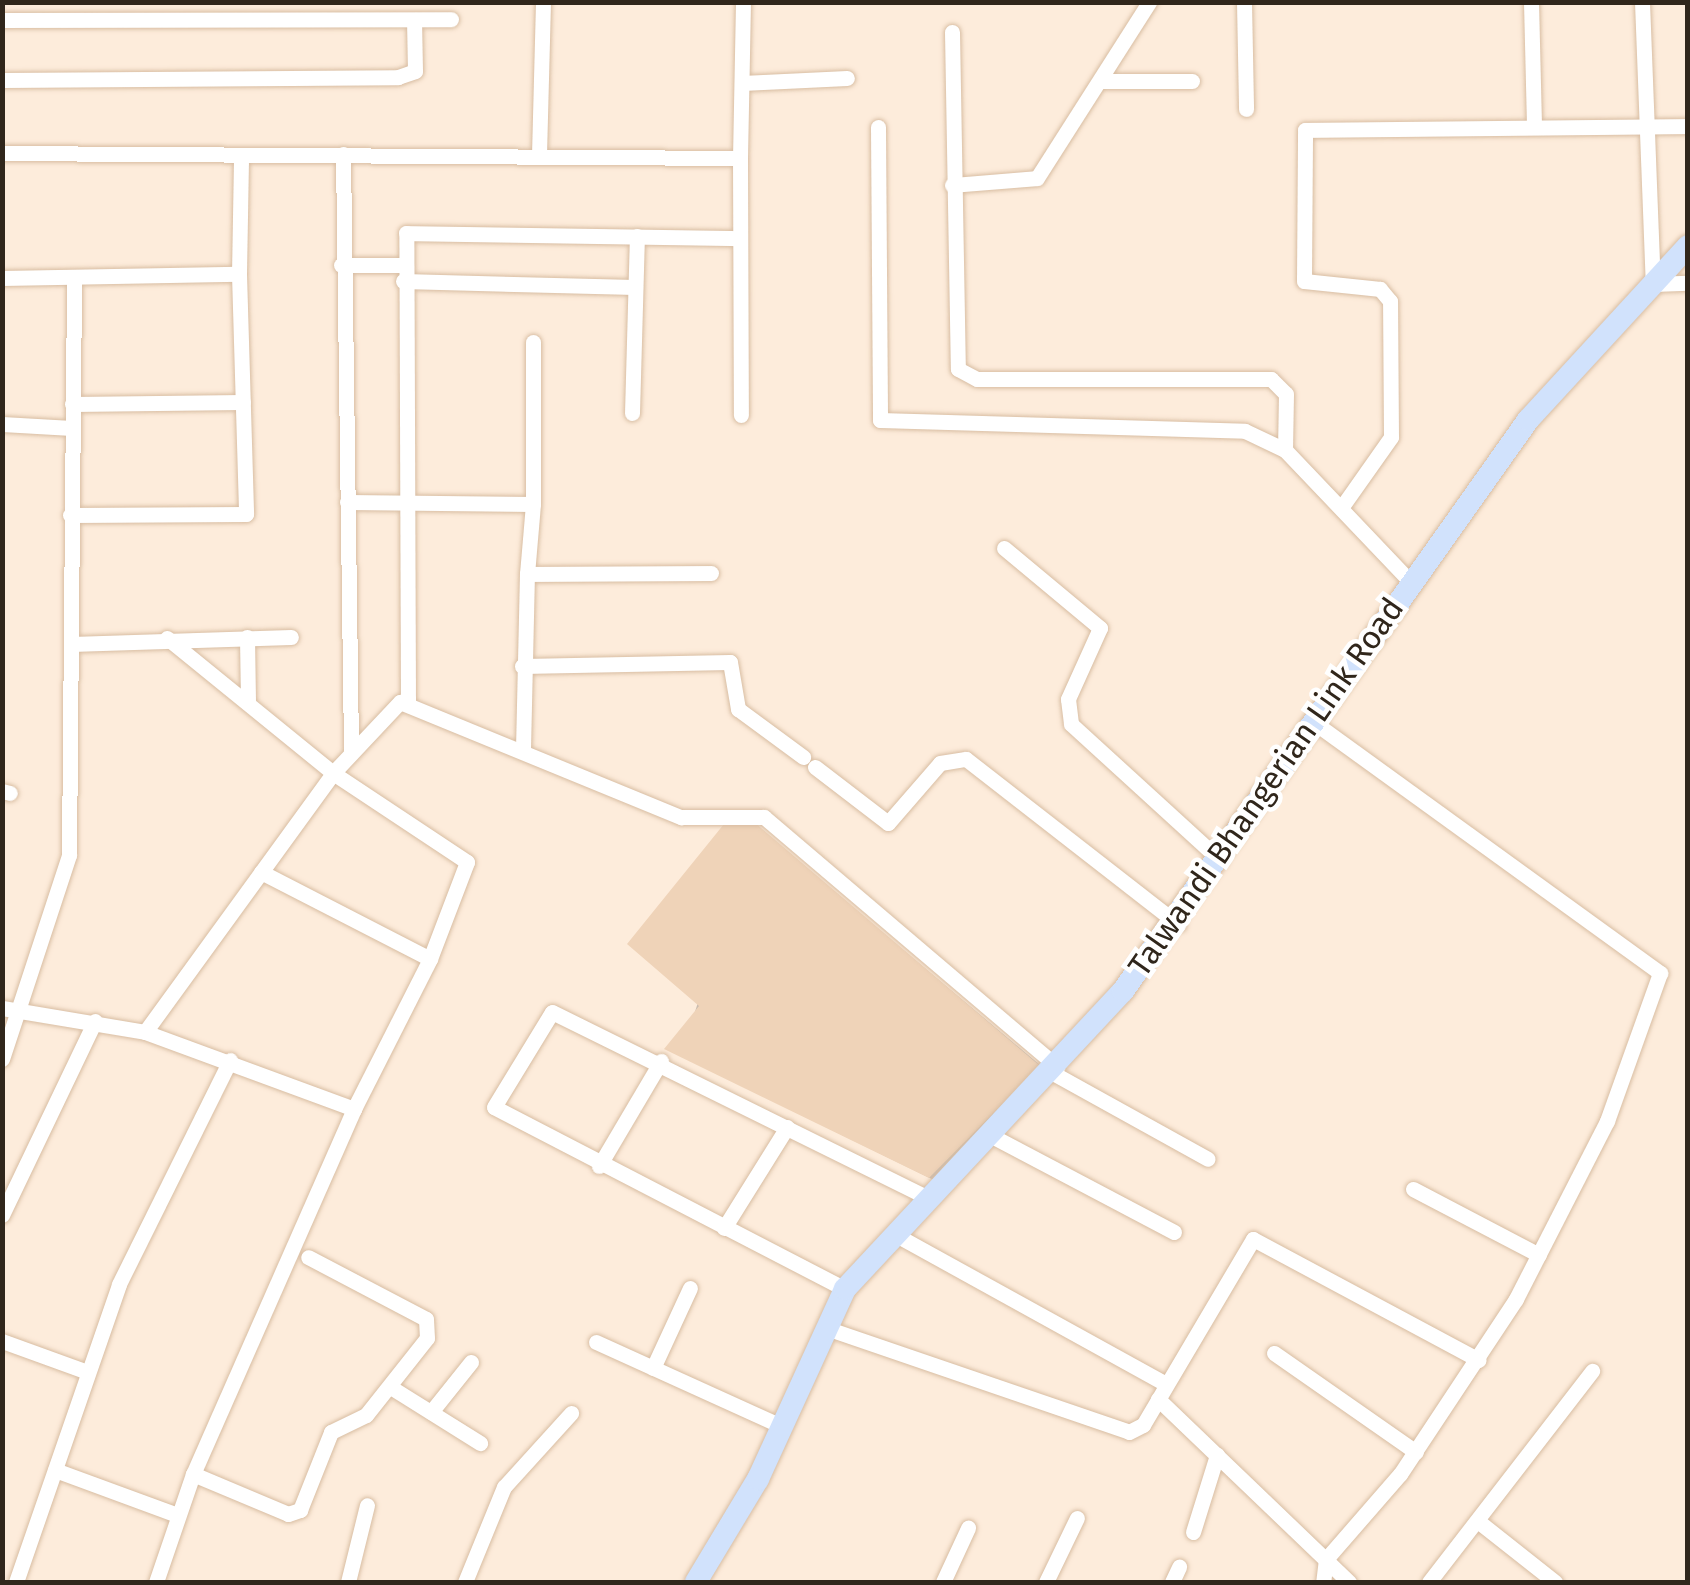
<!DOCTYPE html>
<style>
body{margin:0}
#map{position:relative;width:1690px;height:1585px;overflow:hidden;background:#fdecdb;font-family:"Fira Sans",sans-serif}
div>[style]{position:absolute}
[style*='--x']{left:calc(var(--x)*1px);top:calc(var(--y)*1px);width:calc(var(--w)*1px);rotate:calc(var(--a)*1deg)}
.shadow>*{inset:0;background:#0003}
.building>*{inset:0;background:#efd3b8}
.roads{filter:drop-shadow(0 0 2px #d8bda2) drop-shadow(0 0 2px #d8bda2)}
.street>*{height:15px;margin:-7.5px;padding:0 7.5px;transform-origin:7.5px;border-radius:7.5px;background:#fff}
.secondary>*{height:22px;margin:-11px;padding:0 11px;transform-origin:11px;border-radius:11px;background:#d1e2fc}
span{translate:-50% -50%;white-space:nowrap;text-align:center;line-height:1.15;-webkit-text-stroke:9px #fff;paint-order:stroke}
.street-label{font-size:32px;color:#30261b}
.frame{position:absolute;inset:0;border:5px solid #30261b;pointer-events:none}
</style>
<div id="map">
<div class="shadow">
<i style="clip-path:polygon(754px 825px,1052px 1075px,944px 1185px,681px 1056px)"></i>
</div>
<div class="building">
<i style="clip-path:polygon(754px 822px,1040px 1066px,929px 1178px,664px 1049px,699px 1006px,627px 944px,724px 824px)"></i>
</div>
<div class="roads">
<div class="street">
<i style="--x:1244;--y:2;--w:107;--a:88.9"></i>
<i style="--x:1531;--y:2;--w:124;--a:88.6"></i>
<i style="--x:1642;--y:2;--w:282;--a:87.8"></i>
<i style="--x:1653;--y:284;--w:35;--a:-2"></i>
<i style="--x:2;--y:20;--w:449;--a:-0.1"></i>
<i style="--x:952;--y:32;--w:337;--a:89"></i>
<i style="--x:958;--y:369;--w:21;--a:28"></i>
<i style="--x:977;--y:379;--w:294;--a:0"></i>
<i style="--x:1271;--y:379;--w:21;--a:45"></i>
<i style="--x:1286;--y:394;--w:56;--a:91"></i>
<i style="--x:2;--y:80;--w:396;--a:-0.4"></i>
<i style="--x:398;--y:77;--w:18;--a:-19"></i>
<i style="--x:415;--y:71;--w:51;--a:-91.1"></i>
<i style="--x:1103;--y:81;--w:89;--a:0"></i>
<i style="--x:742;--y:83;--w:105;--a:-2.7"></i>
<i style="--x:878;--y:127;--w:293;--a:89.6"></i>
<i style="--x:880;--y:420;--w:365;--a:1.7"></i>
<i style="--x:1245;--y:431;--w:44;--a:25.4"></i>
<i style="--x:1285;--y:450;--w:180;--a:46.4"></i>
<i style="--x:2;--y:153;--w:738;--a:0.39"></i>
<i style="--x:740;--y:158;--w:257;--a:89.8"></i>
<i style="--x:343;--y:154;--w:596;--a:89.23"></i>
<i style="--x:539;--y:155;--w:153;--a:-88.5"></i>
<i style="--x:740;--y:158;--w:156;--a:-88.9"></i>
<i style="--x:952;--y:185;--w:85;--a:-4.7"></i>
<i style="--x:1037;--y:178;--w:209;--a:-57.5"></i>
<i style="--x:341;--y:265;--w:61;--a:0"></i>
<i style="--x:239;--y:274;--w:119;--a:-89"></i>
<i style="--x:2;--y:278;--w:237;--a:-1"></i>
<i style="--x:239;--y:274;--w:240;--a:88.3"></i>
<i style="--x:246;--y:514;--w:176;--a:179.7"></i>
<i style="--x:403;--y:281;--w:232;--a:1.5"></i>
<i style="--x:72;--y:404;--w:171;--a:-0.7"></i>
<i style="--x:632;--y:413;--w:177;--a:-88.4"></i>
<i style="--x:2;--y:424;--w:70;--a:3.3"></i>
<i style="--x:347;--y:502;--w:186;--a:0.6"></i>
<i style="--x:533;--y:504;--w:162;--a:-90"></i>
<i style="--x:1341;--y:508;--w:87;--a:-54.8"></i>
<i style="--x:1391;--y:437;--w:136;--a:-90.4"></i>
<i style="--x:1390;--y:301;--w:16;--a:-130"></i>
<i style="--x:1380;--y:289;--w:76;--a:-174"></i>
<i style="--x:1304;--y:281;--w:151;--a:-89.6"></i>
<i style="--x:1305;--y:130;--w:383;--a:-0.6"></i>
<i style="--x:1004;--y:548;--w:125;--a:39.8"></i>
<i style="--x:1100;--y:628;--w:78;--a:114.3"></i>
<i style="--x:1068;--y:699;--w:25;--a:83"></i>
<i style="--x:1071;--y:724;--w:202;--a:42.4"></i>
<i style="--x:527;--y:574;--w:70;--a:-85.1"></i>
<i style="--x:247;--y:637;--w:66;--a:89.1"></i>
<i style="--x:167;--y:638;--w:214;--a:39.1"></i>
<i style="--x:333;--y:773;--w:161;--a:33.6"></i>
<i style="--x:467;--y:862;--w:104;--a:110.9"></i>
<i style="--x:71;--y:644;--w:220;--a:-1.8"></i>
<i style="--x:522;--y:666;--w:208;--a:-1.1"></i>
<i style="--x:730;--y:662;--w:48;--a:80.3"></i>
<i style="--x:738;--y:709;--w:81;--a:36.4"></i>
<i style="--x:408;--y:703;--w:470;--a:-90.2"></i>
<i style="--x:406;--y:233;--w:332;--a:0.9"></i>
<i style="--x:1312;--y:721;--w:430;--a:35.9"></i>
<i style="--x:1660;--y:973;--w:157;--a:109.7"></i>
<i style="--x:1607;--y:1121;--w:200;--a:117.1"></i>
<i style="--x:1516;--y:1299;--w:210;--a:123.5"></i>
<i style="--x:1400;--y:1474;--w:113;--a:131"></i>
<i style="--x:1326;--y:1559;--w:23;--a:97"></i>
<i style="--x:523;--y:749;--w:175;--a:-88.7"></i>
<i style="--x:527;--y:574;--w:184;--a:-0.3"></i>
<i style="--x:815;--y:767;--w:92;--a:37.5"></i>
<i style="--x:888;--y:823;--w:79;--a:-49.1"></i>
<i style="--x:940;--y:763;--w:26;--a:-9"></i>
<i style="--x:966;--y:759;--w:269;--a:37.9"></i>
<i style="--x:2;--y:791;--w:8;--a:14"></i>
<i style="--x:261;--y:872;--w:190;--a:27.2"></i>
<i style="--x:430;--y:959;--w:168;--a:116.9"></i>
<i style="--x:2;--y:1008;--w:145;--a:9.5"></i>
<i style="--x:145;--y:1032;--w:223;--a:20.2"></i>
<i style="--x:354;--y:1109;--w:399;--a:113.8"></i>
<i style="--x:193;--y:1474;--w:114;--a:108.9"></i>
<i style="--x:145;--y:1032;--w:320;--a:-54"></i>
<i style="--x:333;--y:773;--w:98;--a:-46.7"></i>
<i style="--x:400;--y:702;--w:304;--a:22.3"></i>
<i style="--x:681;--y:817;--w:83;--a:0"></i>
<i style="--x:764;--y:817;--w:385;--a:40.4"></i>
<i style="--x:2;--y:1059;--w:215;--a:-71.8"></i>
<i style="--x:69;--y:855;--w:578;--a:-89.5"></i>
<i style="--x:1051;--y:1072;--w:179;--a:29"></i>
<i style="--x:990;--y:1135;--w:208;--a:27.8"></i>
<i style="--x:599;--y:1166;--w:122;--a:-59.4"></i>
<i style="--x:1413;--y:1189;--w:142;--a:27.6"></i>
<i style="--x:2;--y:1215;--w:215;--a:-64.4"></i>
<i style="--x:724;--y:1228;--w:119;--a:-58"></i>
<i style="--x:896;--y:1235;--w:308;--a:28.9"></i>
<i style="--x:845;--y:1289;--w:395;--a:-152.6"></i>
<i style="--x:494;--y:1107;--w:111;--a:-58.6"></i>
<i style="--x:552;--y:1012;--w:419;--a:26.3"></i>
<i style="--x:826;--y:1328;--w:320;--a:18.9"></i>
<i style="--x:1129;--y:1432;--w:16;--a:-27"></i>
<i style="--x:1143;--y:1425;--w:216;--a:-59.4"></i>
<i style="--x:1253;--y:1239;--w:256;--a:28.2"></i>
<i style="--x:2;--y:1341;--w:88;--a:19.9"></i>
<i style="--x:596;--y:1342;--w:201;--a:24.4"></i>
<i style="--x:1274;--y:1353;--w:173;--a:34.9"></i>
<i style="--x:653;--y:1368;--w:88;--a:-65.2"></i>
<i style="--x:392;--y:1388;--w:104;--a:32"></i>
<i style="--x:1158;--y:1399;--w:265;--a:43.8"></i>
<i style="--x:431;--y:1412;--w:64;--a:-51.3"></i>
<i style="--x:55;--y:1470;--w:130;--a:20.2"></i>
<i style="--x:193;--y:1474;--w:103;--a:22.8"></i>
<i style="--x:288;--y:1514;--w:13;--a:-18"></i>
<i style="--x:300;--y:1510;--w:84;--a:-68.3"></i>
<i style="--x:331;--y:1432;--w:39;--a:-26"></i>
<i style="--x:366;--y:1415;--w:98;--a:-51.6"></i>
<i style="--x:427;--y:1338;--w:19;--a:-93"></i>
<i style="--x:426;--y:1319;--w:133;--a:-152.3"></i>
<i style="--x:1479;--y:1522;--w:97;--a:38.3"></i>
<i style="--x:1193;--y:1532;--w:81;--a:-72.7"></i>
<i style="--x:16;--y:1582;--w:315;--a:-70.9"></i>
<i style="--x:119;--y:1284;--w:250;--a:-63.6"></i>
<i style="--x:348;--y:1582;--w:79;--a:-76.1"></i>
<i style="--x:465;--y:1582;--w:103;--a:-67.7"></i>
<i style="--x:504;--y:1487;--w:100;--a:-47.8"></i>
<i style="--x:943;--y:1582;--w:60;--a:-65.2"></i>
<i style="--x:1046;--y:1582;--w:71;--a:-64.2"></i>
<i style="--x:1172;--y:1582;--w:17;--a:-65"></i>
<i style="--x:1429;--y:1582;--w:267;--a:-52.3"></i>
</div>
<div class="secondary">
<i style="--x:696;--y:1582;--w:120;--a:-59"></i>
<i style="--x:758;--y:1479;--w:209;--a:-65.4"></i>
<i style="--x:845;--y:1289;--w:408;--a:-47"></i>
<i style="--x:1123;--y:991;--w:700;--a:-54.65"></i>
<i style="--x:1528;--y:420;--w:236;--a:-47.4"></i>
</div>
</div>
<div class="street-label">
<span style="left:1266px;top:787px;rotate:-55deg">Talwandi Bhangerian Link Road</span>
</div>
<div class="frame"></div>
</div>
